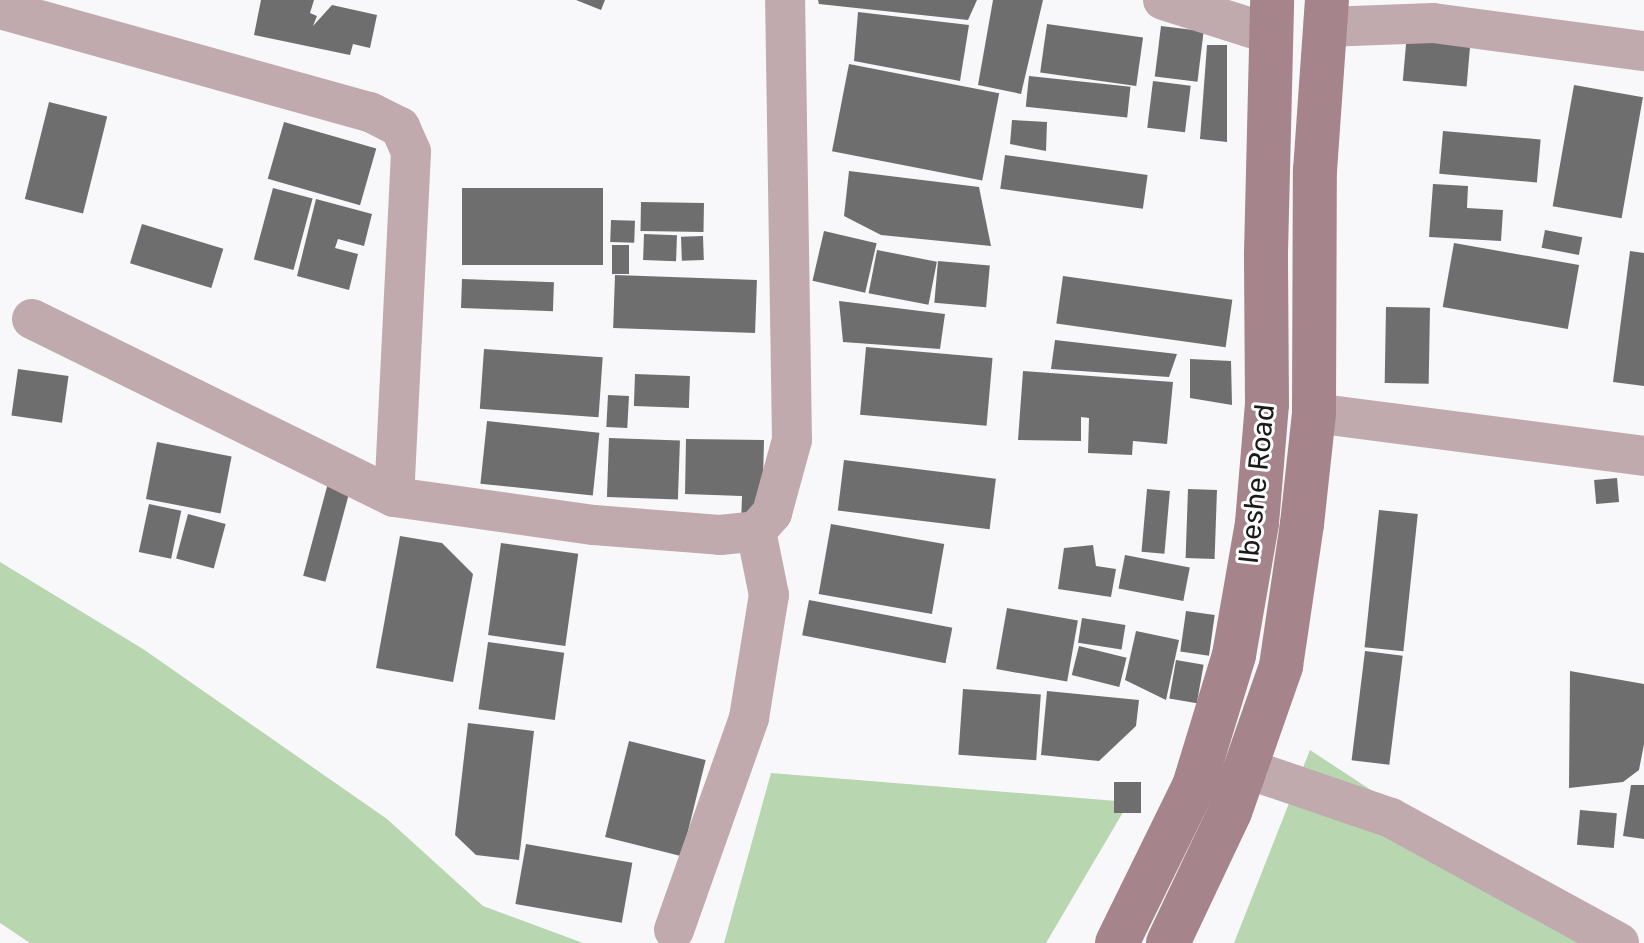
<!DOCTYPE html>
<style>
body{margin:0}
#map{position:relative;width:1644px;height:943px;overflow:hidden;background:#f8f8fa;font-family:Rubik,sans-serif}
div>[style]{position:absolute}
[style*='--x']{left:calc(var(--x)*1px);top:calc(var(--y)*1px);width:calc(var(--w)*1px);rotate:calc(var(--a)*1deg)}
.green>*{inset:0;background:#b8d6b0}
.building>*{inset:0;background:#6f6e6f;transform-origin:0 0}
.street>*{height:40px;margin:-20px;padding:0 20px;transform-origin:20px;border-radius:20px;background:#c1aaae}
.secondary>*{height:44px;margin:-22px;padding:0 22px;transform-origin:22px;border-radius:22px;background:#a5848b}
span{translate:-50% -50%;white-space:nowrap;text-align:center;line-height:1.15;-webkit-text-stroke:6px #fff;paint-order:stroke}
.street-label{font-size:28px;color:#1a1a1b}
</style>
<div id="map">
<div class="green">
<i style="clip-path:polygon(0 562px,143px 649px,387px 819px,483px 906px,583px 943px,30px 943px,0 923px)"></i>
<i style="clip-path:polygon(1310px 750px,1604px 943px,1234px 943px)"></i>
<i style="clip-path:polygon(771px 773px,1129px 802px,1046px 943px,724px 943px)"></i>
</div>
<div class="building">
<i style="clip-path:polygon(261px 0,314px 0,310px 13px,317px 16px,313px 26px,332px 5px,377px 15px,370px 48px,353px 44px,350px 55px,254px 35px)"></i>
<i style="clip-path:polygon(576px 0,605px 0,601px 10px)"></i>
<i style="clip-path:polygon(818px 0,977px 0,968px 20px,819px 4px)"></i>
<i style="clip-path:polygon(993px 0,1043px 0,1021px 94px,978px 85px)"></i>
<i style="clip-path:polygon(858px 12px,969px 25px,960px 81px,854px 61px)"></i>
<i style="left:1047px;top:24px;width:97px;height:49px;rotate:8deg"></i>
<i style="left:1161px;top:26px;width:43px;height:51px;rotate:7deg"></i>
<i style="left:1407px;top:33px;width:64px;height:48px;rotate:5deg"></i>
<i style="clip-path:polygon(1207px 45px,1227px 45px,1227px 142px,1200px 139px)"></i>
<i style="left:849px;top:64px;width:153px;height:89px;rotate:11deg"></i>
<i style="left:1029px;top:76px;width:102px;height:31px;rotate:6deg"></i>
<i style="left:1153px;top:81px;width:38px;height:47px;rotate:7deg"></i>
<i style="left:1574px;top:85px;width:70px;height:123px;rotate:10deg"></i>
<i style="left:49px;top:102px;width:60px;height:100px;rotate:14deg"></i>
<i style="clip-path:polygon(1012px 120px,1047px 122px,1046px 151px,1010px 144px)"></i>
<i style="left:284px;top:122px;width:96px;height:59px;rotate:16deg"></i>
<i style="left:1443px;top:131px;width:98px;height:43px;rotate:5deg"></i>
<i style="left:1005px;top:155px;width:144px;height:34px;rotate:8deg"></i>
<i style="clip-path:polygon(849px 171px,979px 187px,991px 246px,881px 235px,844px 216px)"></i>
<i style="clip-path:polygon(1433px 184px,1468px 186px,1467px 208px,1503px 210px,1501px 241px,1429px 237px)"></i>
<i style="left:273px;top:188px;width:41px;height:74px;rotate:15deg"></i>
<i style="left:462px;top:188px;width:141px;height:77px"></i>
<i style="clip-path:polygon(316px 199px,372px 214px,364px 246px,338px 239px,335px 248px,358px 254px,349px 290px,297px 276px)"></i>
<i style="left:641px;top:202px;width:63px;height:29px;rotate:1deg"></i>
<i style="left:611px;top:220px;width:24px;height:22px;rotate:2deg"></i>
<i style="left:142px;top:224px;width:85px;height:41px;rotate:17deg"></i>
<i style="left:1545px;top:230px;width:38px;height:18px;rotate:11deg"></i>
<i style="left:824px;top:231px;width:54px;height:51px;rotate:13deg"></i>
<i style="left:644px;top:234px;width:33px;height:26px;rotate:2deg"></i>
<i style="left:703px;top:236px;width:24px;height:22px;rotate:88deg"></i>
<i style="left:1454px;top:243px;width:127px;height:65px;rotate:10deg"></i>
<i style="left:612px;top:245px;width:17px;height:29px"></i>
<i style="left:877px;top:250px;width:61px;height:44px;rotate:11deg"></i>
<i style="clip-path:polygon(1630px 251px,1644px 253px,1644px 386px,1613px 382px)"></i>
<i style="left:938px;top:261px;width:52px;height:42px;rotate:5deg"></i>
<i style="left:615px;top:275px;width:142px;height:53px;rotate:2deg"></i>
<i style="left:1063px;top:276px;width:171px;height:48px;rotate:8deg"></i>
<i style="left:462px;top:279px;width:92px;height:29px;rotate:2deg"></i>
<i style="clip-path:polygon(839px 301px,945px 314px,940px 349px,843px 342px)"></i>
<i style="left:1386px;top:307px;width:44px;height:76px;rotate:1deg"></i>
<i style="clip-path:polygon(1055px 340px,1177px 354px,1169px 377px,1051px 369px)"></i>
<i style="left:866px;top:347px;width:127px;height:68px;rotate:5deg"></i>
<i style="left:484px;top:349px;width:119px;height:60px;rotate:4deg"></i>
<i style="clip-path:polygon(1190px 359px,1231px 361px,1232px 405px,1190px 398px)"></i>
<i style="left:18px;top:369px;width:51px;height:47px;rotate:8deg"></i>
<i style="clip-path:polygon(1023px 371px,1173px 382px,1167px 444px,1133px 441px,1132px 455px,1088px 453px,1089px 418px,1081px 417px,1081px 441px,1018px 440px)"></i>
<i style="left:635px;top:374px;width:55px;height:32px;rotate:2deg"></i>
<i style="left:608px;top:395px;width:21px;height:32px;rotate:3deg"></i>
<i style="left:487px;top:421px;width:113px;height:63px;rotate:6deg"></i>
<i style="left:609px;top:438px;width:71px;height:59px;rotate:2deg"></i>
<i style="clip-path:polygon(686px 439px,764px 440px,762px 522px,741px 524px,742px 496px,685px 494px)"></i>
<i style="left:157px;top:442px;width:76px;height:58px;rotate:11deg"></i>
<i style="left:844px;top:460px;width:153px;height:51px;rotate:7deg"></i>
<i style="left:1617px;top:478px;width:24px;height:23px;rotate:85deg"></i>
<i style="left:328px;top:483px;width:23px;height:96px;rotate:15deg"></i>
<i style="left:1147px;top:489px;width:23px;height:63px;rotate:5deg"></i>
<i style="left:1188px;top:489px;width:29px;height:69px;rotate:2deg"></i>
<i style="left:149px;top:504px;width:33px;height:49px;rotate:12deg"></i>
<i style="left:1379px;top:510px;width:39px;height:138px;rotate:6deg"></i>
<i style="left:188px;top:514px;width:39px;height:46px;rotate:15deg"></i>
<i style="left:831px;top:524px;width:115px;height:71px;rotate:10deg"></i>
<i style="clip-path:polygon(400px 536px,442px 543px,473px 574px,453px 682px,376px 668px)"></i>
<i style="left:501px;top:543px;width:78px;height:93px;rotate:8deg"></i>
<i style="clip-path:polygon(1093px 545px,1096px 566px,1116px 569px,1111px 597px,1058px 589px,1064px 548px)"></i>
<i style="left:1125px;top:555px;width:66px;height:34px;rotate:11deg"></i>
<i style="left:809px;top:600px;width:146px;height:36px;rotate:11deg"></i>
<i style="left:1007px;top:608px;width:72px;height:62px;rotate:10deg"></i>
<i style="left:1186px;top:611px;width:29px;height:41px;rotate:8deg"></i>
<i style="left:1082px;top:618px;width:44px;height:25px;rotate:9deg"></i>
<i style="clip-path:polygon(1136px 631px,1179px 640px,1166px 700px,1125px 680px)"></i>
<i style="left:488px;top:642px;width:77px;height:68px;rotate:8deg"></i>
<i style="left:1079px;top:646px;width:49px;height:30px;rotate:14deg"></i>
<i style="left:1365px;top:651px;width:38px;height:110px;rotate:7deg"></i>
<i style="left:1176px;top:660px;width:28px;height:39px;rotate:10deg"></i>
<i style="clip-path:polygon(1570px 671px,1644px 684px,1644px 744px,1639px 770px,1623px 782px,1569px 788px)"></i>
<i style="left:963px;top:689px;width:78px;height:66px;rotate:4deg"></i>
<i style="clip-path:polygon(1047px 691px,1139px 700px,1136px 726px,1099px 761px,1041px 755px)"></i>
<i style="clip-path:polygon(468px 723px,534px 731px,519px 860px,476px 855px,455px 835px)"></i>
<i style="left:629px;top:741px;width:79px;height:99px;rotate:14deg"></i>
<i style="left:1114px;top:782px;width:27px;height:31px"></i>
<i style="clip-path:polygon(1631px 785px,1644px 785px,1644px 839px,1623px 836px)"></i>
<i style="left:1580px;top:810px;width:37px;height:35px;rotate:5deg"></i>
<i style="left:526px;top:844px;width:108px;height:61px;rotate:10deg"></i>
</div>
<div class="street">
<i style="--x:1163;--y:0;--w:112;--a:17.6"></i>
<i style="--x:0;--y:9;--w:384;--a:15.6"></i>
<i style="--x:370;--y:112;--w:34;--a:27"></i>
<i style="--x:400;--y:127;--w:27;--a:66"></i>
<i style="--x:411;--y:152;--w:345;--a:92.8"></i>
<i style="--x:1325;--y:27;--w:108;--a:-2.1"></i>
<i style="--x:1433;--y:23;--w:213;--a:7.6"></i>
<i style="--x:32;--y:319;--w:403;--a:26.2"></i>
<i style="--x:394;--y:497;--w:202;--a:8"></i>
<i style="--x:594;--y:525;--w:126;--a:4.5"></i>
<i style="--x:720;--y:535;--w:36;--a:-6"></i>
<i style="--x:756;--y:531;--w:24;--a:-48"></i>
<i style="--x:772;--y:513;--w:76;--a:-74.7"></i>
<i style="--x:792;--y:440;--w:440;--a:-90.9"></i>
<i style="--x:1314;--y:413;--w:333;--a:7.4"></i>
<i style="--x:1245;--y:768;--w:154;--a:18.9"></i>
<i style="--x:1391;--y:818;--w:260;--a:28.7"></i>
<i style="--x:674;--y:930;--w:225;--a:-70.5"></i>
<i style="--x:749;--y:718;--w:125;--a:-80.8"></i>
<i style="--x:769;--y:595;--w:65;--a:-101.5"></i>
</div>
<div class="secondary">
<i style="--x:1117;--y:943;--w:175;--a:-63.9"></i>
<i style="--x:1194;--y:786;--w:137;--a:-73"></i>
<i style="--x:1234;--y:655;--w:134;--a:-80.1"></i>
<i style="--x:1257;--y:523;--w:119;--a:-85.2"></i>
<i style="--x:1267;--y:404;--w:151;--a:-90.4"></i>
<i style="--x:1266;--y:253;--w:253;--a:-88.6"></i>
<i style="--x:1168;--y:943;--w:145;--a:-64.7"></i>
<i style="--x:1230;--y:812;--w:155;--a:-70.7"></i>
<i style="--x:1281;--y:666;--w:144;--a:-81.6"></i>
<i style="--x:1302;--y:524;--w:112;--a:-83.8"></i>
<i style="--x:1314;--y:413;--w:242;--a:-89.8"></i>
<i style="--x:1315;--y:171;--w:171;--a:-86"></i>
</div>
<div class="street-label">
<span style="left:1257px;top:484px;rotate:-84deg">Ibeshe Road</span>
</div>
</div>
